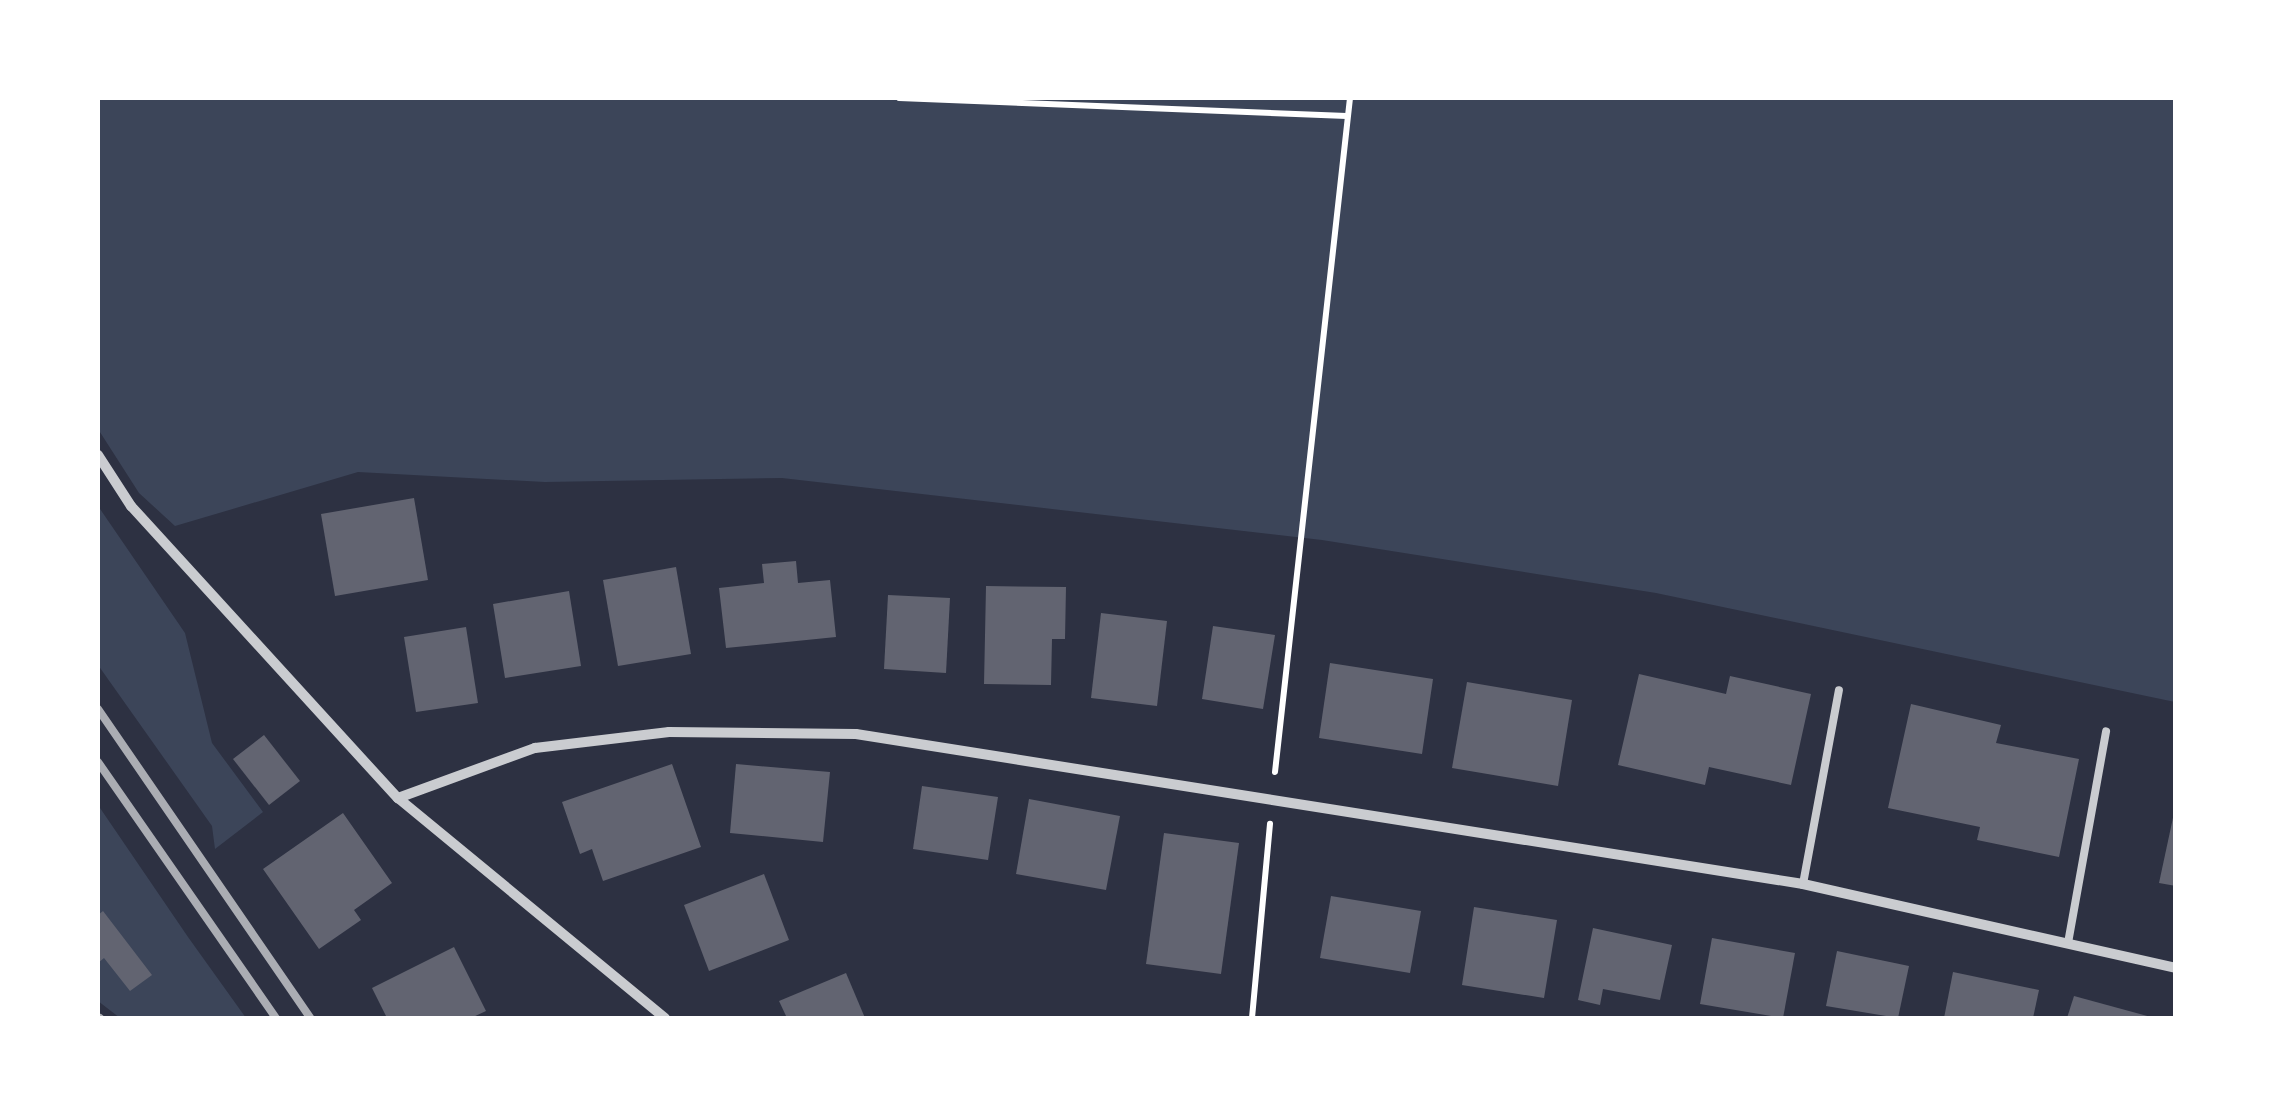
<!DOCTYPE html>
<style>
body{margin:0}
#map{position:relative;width:2273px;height:1116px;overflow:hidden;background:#2d3142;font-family:"Titillium Web",sans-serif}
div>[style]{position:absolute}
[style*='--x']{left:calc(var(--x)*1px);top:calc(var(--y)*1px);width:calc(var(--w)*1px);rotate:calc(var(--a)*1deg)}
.green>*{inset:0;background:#3c4559}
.building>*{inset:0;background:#626471}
.path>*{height:6px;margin:-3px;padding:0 3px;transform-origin:3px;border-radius:3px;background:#fff}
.service>*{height:8px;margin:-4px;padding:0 4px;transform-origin:4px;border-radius:4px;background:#caccd0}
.minor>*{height:10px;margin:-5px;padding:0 5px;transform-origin:5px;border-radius:5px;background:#caccd0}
.rail>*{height:8px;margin:-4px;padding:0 4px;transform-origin:4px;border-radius:4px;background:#abadb3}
span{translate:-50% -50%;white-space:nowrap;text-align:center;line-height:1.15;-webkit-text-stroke:10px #fff;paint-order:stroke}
.frame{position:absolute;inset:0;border:100px solid #fff;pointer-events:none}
</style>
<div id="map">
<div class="green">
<div style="clip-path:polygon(98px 98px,2175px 98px,2175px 702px,1656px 593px,1322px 540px,782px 478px,545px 482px,358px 472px,175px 526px,139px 493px,98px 429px)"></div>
<div style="clip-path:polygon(98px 506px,185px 633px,212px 743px,263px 812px,215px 849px,212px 826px,98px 665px)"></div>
<div style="clip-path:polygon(98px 805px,188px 937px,246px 1018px,120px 1018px,98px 1001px)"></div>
</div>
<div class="building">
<div style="clip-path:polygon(414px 498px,428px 580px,335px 596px,321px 514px)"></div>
<div style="clip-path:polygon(796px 561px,798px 583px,830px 580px,836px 637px,726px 648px,719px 588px,764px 583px,762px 564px)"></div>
<div style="clip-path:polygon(676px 567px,691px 654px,618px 666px,603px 580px)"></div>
<div style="clip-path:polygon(986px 586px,1066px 587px,1065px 639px,1052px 639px,1051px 685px,984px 684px)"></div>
<div style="clip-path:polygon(569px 591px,581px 666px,505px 678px,493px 604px)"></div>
<div style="clip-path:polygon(888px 595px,950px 598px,946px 673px,884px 669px)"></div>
<div style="clip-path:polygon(1101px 613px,1167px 621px,1157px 706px,1091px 698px)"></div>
<div style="clip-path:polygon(1213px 626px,1275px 635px,1263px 709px,1202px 699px)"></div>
<div style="clip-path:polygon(466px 627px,478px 703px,416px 712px,404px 637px)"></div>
<div style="clip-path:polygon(1330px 663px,1433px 679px,1422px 754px,1319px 738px)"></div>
<div style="clip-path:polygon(1639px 674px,1726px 694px,1730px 676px,1811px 694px,1791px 785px,1709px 767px,1705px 785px,1618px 765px)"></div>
<div style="clip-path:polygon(1467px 682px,1572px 700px,1558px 786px,1452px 768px)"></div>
<div style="clip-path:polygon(1911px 704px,2001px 725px,1996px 743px,2079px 759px,2059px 857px,1977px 840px,1980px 827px,1888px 808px)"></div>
<div style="clip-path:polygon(264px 735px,300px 781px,269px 805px,233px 759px)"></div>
<div style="clip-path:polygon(672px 764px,701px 847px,603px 881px,592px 849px,580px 854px,562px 802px)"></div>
<div style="clip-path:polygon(736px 764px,830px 772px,823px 842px,730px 833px)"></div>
<div style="clip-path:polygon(922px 786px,998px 797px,988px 860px,913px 849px)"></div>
<div style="clip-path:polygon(1029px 799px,1120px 816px,1106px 890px,1016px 874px)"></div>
<div style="clip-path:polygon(343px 813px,392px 883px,354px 910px,361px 920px,319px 949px,263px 869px)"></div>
<div style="clip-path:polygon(2174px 813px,2176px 813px,2176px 886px,2159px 883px)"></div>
<div style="clip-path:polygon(1164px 833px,1239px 843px,1221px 974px,1146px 964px)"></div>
<div style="clip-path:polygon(764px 874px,789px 940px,709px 971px,684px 905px)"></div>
<div style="clip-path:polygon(1331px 896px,1421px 911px,1410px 973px,1320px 958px)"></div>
<div style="clip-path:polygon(1474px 907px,1557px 920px,1544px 998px,1462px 985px)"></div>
<div style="clip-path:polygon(103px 911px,152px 975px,130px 991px,104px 958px,98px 963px,98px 915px)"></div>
<div style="clip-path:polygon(1593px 928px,1672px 945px,1660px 1000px,1603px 989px,1600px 1005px,1578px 1000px)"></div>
<div style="clip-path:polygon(1712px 938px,1795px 953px,1783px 1018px,1700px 1004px)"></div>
<div style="clip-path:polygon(454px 947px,486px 1011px,471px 1018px,387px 1018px,372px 988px)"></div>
<div style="clip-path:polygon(1837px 951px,1909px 966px,1898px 1018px,1826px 1006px)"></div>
<div style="clip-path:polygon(1953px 972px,2039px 990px,2033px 1018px,1944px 1018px)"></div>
<div style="clip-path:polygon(846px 973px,865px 1018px,787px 1018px,779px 1001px)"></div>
<div style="clip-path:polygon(2074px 996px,2151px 1017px,2150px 1018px,2067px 1018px)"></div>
</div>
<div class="path">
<div style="--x:899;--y:98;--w:448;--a:2.3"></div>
<div style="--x:1275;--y:772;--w:678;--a:-83.65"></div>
<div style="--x:1252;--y:1018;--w:195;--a:-84.7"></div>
</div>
<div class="service">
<div style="--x:1803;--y:884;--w:197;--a:-79.5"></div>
<div style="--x:2068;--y:943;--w:215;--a:-79.8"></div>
</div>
<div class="minor">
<div style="--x:98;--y:455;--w:61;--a:57.1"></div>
<div style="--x:131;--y:506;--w:396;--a:47.6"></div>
<div style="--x:398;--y:798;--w:346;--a:39.5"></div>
<div style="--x:398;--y:798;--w:146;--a:-20.1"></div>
<div style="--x:535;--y:748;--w:135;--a:-6.8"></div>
<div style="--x:669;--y:732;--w:187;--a:0.6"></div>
<div style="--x:856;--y:734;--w:959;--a:9"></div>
<div style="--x:1803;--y:884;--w:382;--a:12.7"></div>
</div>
<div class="rail">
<div style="--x:98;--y:709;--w:375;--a:55.5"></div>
<div style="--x:98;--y:762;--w:312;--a:55.2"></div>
<div style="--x:98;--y:1017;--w:2;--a:27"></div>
</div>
<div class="frame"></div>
</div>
